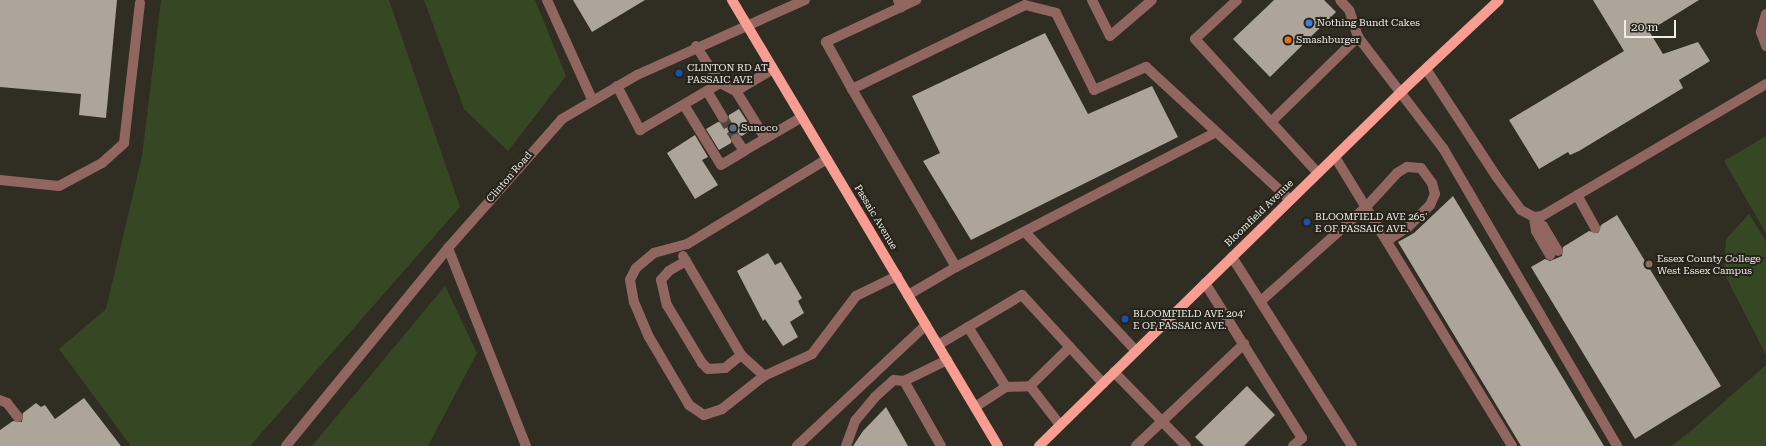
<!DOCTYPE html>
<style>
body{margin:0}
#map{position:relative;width:1766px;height:446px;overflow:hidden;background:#302d23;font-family:"Roboto Serif",serif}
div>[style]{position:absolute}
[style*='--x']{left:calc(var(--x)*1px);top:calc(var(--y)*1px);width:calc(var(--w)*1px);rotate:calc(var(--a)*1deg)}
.green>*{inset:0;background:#364823}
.building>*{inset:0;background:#ada59a}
.minor-tunnel>*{height:10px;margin-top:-5px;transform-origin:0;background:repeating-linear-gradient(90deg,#4c4a40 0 10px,transparent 0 15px)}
.minor>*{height:10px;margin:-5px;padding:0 5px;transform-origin:5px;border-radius:5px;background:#926660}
.major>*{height:10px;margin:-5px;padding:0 5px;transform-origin:5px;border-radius:5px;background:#f79d92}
.dots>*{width:11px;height:11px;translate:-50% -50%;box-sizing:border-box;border:2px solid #26231a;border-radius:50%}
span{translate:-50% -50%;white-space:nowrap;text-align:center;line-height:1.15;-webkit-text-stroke:4px #26231a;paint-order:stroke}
.poi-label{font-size:10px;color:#eeece6}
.left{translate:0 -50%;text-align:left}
.street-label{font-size:10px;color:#eeece6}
.scale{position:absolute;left:1624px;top:20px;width:52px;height:18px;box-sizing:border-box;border:2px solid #eeece6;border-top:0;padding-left:5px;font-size:12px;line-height:14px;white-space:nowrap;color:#eeece6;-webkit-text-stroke:3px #26231a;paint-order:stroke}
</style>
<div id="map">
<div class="green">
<div style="clip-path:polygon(161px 0,389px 0,460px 207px,250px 446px,131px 446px,59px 349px,106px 309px,142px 156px)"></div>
<div style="clip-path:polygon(424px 0,535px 0,566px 76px,508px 151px,464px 109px)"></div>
<div style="clip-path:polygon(1766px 136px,1766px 233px,1724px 161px)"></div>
<div style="clip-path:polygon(1749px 214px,1766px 241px,1766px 355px,1724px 273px,1726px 239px)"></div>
<div style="clip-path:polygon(445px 286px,477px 353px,428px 446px,312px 446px)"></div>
<div style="clip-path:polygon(1766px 365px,1766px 446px,1671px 446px,1691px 431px)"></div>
</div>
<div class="building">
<div style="clip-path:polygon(0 0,117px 0,106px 118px,79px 115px,81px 94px,0 87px)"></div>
<div style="clip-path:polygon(573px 0,645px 0,592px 32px)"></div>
<div style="clip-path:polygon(1274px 0,1324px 0,1336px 12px,1270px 77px,1233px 39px)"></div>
<div style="clip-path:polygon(1593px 0,1699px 0,1649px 31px,1663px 54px,1698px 42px,1710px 61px,1679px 80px,1683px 88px,1579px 151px,1570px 155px,1568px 152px,1539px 169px,1509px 120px,1624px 51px)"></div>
<div style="clip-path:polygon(1045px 33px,1088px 114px,1152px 86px,1178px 137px,971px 240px,923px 161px,940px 153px,912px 96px)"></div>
<div style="clip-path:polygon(739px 109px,752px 129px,742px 136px,733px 133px,731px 143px,719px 150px,706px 129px,718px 122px,727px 123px,729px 115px)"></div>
<div style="clip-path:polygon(695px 135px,708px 157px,702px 160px,718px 185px,695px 199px,667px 153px)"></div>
<div style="clip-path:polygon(1453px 196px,1604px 446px,1521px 446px,1398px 242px,1414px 233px)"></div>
<div style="clip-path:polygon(1617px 215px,1721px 386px,1635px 439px,1531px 267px,1545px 259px,1550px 261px,1562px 256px,1563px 247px,1589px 231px,1598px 233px,1601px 225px)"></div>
<div style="clip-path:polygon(768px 253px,775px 265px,781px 262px,802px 298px,798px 301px,804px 313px,790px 322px,798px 337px,783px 346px,765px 319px,763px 321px,737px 271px)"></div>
<div style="clip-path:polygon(1247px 386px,1275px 415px,1244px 446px,1204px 446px,1195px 437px)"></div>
<div style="clip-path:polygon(84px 398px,121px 446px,0 446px,0 430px,13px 421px,22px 422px,23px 413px,36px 403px,41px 407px,45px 405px,55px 419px)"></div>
<div style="clip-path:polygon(886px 407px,908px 446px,853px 446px,863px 431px)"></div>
</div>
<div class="minor-tunnel">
<div style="--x:723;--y:118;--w:25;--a:58"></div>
</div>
<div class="minor">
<div style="--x:547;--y:0;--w:109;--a:65.6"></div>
<div style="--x:898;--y:0;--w:8;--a:67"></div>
<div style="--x:901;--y:7;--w:83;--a:155"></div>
<div style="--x:826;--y:42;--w:54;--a:61"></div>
<div style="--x:852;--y:89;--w:192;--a:-25.9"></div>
<div style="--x:1025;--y:5;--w:32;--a:14"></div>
<div style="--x:1056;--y:13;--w:86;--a:63.7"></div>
<div style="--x:1094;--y:90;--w:57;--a:-23.9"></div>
<div style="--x:1146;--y:67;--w:196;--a:42.7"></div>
<div style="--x:1092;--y:0;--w:40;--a:63.4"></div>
<div style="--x:1110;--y:36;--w:55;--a:-40.6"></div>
<div style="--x:1237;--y:0;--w:57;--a:137.1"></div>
<div style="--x:1195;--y:39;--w:182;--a:47.5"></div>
<div style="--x:901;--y:7;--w:17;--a:-25"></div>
<div style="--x:1766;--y:14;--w:19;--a:106"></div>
<div style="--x:1761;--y:32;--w:15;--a:70"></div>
<div style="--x:1358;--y:37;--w:140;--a:52.6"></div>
<div style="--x:1443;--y:148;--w:345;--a:59.7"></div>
<div style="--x:1426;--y:69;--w:128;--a:56.8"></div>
<div style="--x:1496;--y:176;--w:42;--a:53.7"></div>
<div style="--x:1521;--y:210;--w:15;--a:28"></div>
<div style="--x:1534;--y:217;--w:8;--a:-7"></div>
<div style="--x:1542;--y:216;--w:260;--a:-30.5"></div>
<div style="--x:720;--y:83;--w:18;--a:27"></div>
<div style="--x:736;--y:91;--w:55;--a:58.3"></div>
<div style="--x:617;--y:86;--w:50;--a:62.4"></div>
<div style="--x:640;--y:130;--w:93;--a:-30.4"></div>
<div style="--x:720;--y:83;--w:44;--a:-123"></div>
<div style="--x:852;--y:89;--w:206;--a:59.7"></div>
<div style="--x:956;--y:267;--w:56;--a:149.7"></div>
<div style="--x:707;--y:91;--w:31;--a:59"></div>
<div style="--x:736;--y:91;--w:43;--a:-30.7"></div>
<div style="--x:684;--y:105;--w:70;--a:58.3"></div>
<div style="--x:721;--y:165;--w:27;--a:-31"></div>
<div style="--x:1271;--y:122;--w:122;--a:-44.3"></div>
<div style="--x:1358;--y:37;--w:28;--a:-108"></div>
<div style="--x:1349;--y:10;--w:13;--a:-132"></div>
<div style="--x:736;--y:139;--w:14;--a:56"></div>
<div style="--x:744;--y:151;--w:67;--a:-30.4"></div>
<div style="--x:1335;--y:157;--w:339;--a:58.5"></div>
<div style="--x:827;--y:159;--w:164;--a:148.7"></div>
<div style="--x:687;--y:244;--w:34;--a:165"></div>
<div style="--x:654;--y:253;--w:23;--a:140"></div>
<div style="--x:636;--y:268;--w:13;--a:117"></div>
<div style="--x:630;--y:280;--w:22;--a:80"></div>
<div style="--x:634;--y:302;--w:38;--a:67"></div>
<div style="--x:649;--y:337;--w:79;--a:59.5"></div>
<div style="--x:689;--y:405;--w:18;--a:34"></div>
<div style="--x:704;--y:415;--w:19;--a:-18"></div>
<div style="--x:722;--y:409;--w:53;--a:-38.2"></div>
<div style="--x:764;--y:376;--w:53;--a:-24.6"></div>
<div style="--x:812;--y:354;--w:73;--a:-52.8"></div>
<div style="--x:856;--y:296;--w:46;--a:-26"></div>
<div style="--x:0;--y:180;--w:59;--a:5.8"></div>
<div style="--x:59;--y:186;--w:49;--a:-28.1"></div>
<div style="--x:102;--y:163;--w:30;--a:-42"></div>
<div style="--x:124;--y:143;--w:141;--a:-83.5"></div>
<div style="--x:1577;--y:195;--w:38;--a:61"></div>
<div style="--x:1534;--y:217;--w:14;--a:82"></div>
<div style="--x:1536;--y:231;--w:28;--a:60"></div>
<div style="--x:1537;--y:223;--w:7;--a:27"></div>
<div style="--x:1543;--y:226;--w:29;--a:59"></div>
<div style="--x:1025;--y:232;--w:163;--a:47"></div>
<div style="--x:448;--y:248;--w:213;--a:68.5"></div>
<div style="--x:683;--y:256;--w:115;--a:59.6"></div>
<div style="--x:741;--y:355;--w:31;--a:42"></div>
<div style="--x:1232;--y:257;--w:224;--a:57.6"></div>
<div style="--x:686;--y:261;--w:20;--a:150"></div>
<div style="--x:669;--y:271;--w:12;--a:132"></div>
<div style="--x:661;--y:280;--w:26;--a:77"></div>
<div style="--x:667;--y:305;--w:68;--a:58.9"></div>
<div style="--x:702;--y:363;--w:8;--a:45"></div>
<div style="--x:708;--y:369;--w:17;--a:-3"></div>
<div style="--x:725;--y:368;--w:21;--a:-39"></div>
<div style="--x:956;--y:267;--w:293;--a:-27.4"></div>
<div style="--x:1205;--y:283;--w:183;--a:58"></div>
<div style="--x:1302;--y:438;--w:12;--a:138"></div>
<div style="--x:1262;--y:300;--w:140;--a:-41.8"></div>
<div style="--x:1366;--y:207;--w:46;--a:-47.6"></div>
<div style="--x:1397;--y:173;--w:12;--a:-31"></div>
<div style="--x:1407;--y:167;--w:14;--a:4"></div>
<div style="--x:1421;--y:168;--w:19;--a:54"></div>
<div style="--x:1432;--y:183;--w:11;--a:75"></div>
<div style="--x:1435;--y:194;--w:12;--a:114"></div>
<div style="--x:1430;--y:205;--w:31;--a:135"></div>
<div style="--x:1408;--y:227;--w:24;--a:147"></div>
<div style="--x:968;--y:327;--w:71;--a:57.7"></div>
<div style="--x:938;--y:345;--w:98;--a:-30.8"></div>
<div style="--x:1022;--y:295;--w:120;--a:47.4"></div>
<div style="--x:1114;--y:372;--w:103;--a:45.8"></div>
<div style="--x:1030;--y:386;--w:49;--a:52.4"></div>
<div style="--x:0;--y:400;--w:8;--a:23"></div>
<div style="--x:7;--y:403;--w:18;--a:52"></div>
<div style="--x:975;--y:407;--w:37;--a:-33"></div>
<div style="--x:1006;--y:387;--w:24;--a:-2"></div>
<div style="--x:1030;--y:386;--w:56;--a:-44.3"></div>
<div style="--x:286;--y:446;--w:256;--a:-50.7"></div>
<div style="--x:448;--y:248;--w:172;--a:-48.5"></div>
<div style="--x:562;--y:119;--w:87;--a:-30.4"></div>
<div style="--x:637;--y:75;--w:184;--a:-24.1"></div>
<div style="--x:797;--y:446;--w:177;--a:-43.2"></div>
<div style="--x:846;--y:446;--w:27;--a:-70"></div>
<div style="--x:855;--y:421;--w:31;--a:-50"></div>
<div style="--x:875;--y:397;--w:25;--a:-42"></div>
<div style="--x:894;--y:380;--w:10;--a:6"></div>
<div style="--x:941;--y:446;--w:75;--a:-119.6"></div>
<div style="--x:904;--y:381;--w:48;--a:-26"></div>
<div style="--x:1136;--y:446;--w:149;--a:-43.4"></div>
</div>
<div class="major">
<div style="--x:732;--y:0;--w:519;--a:59.19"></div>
<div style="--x:1039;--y:446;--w:506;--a:-44.36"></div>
<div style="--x:1401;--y:92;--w:134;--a:-43.2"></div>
</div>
<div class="dots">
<div style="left:1309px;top:23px;background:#3f7fe0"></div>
<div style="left:1288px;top:40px;background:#e8710a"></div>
<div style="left:679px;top:73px;background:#1a4fb4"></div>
<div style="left:733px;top:128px;background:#5c6f8a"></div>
<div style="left:1307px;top:222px;background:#1a4fb4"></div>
<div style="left:1649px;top:264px;background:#8d6e63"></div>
<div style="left:1125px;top:319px;background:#1a4fb4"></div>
</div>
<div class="poi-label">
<span class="left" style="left:1317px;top:23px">Nothing Bundt Cakes</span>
<span class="left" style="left:1296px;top:40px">Smashburger</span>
<span class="left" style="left:687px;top:73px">CLINTON RD AT<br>PASSAIC AVE</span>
<span class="left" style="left:741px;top:128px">Sunoco</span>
<span class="left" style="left:1315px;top:222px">BLOOMFIELD AVE 265'<br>E OF PASSAIC AVE.</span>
<span class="left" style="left:1657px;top:264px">Essex County College<br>West Essex Campus</span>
<span class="left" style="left:1133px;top:319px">BLOOMFIELD AVE 204'<br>E OF PASSAIC AVE.</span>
</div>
<div class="street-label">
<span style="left:509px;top:177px;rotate:-49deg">Clinton Road</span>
<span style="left:1259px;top:213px;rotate:-44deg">Bloomfield Avenue</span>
<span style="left:876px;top:217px;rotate:59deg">Passaic Avenue</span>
</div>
<div class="scale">20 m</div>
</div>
